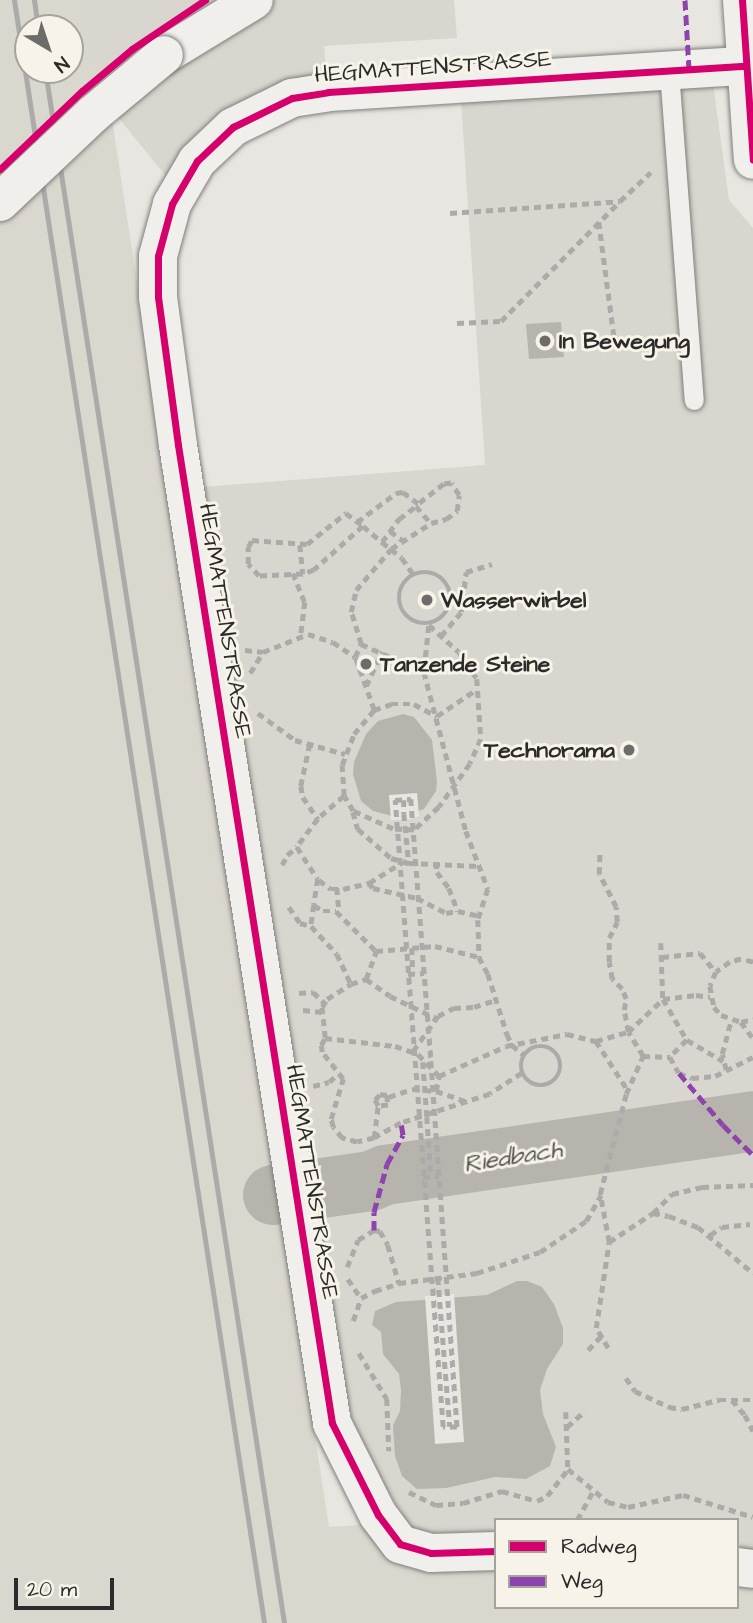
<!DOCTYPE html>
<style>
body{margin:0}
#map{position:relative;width:753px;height:1623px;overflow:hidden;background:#e8e6e0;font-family:"Architects Daughter",sans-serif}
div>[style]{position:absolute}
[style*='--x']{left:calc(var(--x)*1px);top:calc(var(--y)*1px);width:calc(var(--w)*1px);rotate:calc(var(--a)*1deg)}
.built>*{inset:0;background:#dad7cf}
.green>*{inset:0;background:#d8d6ce}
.water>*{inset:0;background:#b7b4ae}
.pier>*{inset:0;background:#e8e6e0}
.river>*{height:60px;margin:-30px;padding:0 30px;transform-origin:30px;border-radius:30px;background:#b7b4ae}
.path>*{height:4.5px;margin-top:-2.25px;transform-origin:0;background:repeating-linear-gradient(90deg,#acaba9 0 7px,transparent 0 12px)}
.path>.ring{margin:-2.25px;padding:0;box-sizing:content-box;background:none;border:4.5px solid #acaba9;border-radius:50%}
.roads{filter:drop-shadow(0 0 2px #807f7c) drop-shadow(0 0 2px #807f7c)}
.service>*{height:19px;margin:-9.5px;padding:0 9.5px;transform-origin:9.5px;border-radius:9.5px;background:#f0efeb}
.minor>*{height:38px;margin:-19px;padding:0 19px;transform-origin:19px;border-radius:19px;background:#f0efeb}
.rail>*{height:5px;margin:-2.5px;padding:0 2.5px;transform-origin:2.5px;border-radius:2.5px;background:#acaba9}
.path-bridge>*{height:4.5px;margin-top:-2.25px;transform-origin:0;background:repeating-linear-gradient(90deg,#acaba9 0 7px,transparent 0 12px)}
.bridges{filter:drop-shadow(0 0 2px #807f7c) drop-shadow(0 0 2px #807f7c)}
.minor-bridge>*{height:38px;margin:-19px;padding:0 19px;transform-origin:19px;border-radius:19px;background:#f0efeb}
.quiet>*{height:5px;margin-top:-2.5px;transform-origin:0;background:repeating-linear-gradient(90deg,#8e44ad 0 10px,transparent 0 15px)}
.cycleway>*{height:7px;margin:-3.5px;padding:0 3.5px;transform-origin:3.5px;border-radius:3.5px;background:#d6006c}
.dots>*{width:19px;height:19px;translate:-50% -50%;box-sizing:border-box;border:4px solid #f7f3e8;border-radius:50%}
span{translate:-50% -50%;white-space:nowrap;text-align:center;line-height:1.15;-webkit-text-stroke:6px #f7f3e8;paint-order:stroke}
.street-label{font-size:23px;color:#2b2b2b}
.poi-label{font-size:23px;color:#2b2b2b;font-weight:700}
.left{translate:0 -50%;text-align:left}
.right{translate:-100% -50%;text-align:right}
.water-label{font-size:24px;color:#555451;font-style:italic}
.legend{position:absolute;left:494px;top:1518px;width:245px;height:91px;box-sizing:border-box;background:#f7f3e8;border:2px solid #a5a39c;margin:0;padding:9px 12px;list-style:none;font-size:21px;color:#2b2b2b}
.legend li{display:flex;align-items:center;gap:14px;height:35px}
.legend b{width:35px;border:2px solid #a5a39c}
.north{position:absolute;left:14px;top:14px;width:70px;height:70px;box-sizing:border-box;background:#f7f3e8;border:2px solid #a5a39c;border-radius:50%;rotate:141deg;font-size:19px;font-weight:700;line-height:28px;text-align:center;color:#2b2b2b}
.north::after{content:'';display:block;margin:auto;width:24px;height:32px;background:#6d6c6a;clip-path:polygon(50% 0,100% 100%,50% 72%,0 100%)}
.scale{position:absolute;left:14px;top:1578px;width:100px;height:32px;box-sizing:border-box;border:4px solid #2b2b2b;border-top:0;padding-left:9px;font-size:21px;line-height:24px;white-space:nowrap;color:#2b2b2b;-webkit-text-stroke:5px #f7f3e8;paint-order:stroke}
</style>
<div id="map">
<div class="built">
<div style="clip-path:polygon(evenodd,0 0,100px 0,94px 3px,329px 1527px,360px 1525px,378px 1515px,496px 1551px,496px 1607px,737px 1607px,737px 1567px,753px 1569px,753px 1623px,0 1623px,0 0,28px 28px,70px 28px,70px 70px,28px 70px,28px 28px)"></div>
</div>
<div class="green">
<div style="clip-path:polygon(94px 0,454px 0,457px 38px,324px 46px,328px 92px,307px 95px,178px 191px,104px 100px,82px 7px)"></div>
<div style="clip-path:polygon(711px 69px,729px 200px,753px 228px,753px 1556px,737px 1554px,737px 1520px,496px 1520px,496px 1537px,429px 1537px,408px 1525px,355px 1434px,335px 1331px,201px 487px,485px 465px,460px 84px)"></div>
</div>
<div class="water">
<div style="clip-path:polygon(561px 322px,564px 357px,529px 359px,526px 324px)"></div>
<div style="clip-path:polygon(403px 714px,414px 717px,432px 740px,437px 782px,436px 791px,424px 809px,400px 818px,373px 811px,361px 801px,353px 774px,354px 762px,366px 734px,378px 721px)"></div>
<div style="clip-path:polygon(517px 1281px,527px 1281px,542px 1287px,554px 1304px,563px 1328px,563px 1344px,547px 1369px,540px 1390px,543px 1414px,556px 1447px,550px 1466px,526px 1479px,495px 1477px,446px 1488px,417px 1489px,402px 1476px,395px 1456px,393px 1425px,400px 1411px,401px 1390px,399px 1374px,383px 1354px,381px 1332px,372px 1325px,375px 1311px,396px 1302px,487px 1295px)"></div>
</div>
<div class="pier">
<div style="clip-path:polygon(417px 793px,419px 816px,412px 819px,391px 820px,389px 795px)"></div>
<div style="clip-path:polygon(454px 1294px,464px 1442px,435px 1444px,425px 1296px)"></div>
</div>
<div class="river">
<div style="--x:273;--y:1195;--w:99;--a:-8.1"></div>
<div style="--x:371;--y:1181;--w:15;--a:-23"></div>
<div style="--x:385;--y:1175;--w:372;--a:-8.3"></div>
</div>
<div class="path">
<div style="--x:450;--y:213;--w:170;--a:-4"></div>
<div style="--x:620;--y:201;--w:42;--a:-43.1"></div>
<div style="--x:599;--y:222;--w:131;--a:82.5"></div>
<div style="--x:457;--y:323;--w:44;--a:-2.6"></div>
<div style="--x:501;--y:321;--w:169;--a:-45.2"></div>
<div style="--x:357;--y:522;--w:49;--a:-36.6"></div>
<div style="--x:396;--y:493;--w:7;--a:-8"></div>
<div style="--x:403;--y:492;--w:20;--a:37"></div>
<div style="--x:363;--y:526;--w:66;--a:138.1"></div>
<div style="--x:314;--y:570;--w:12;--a:160"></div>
<div style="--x:303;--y:574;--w:44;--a:177.4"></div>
<div style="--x:259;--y:576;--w:16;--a:-133"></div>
<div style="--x:248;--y:564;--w:17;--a:-90"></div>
<div style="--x:248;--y:547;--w:8;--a:-60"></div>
<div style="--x:252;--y:540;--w:55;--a:4.2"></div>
<div style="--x:307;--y:544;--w:50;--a:-38.5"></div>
<div style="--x:346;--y:513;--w:21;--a:37"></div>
<div style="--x:363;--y:526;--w:25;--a:40"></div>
<div style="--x:382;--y:542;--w:11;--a:38"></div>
<div style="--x:391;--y:549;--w:14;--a:39"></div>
<div style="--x:402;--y:558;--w:19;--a:55"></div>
<div style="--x:390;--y:531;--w:17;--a:36"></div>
<div style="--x:382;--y:542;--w:29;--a:-54"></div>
<div style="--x:399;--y:519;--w:21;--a:-37"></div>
<div style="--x:300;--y:545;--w:29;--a:84"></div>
<div class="ring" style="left:399px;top:572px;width:47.5px;height:47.5px"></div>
<div style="--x:293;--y:573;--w:31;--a:68"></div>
<div style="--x:305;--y:602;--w:34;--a:97"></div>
<div style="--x:429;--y:625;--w:40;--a:42"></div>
<div style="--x:459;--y:652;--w:32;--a:56"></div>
<div style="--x:477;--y:679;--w:60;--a:86.2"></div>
<div style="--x:481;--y:739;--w:27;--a:114"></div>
<div style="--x:470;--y:764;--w:53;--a:125.8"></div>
<div style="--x:439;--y:807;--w:34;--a:137"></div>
<div style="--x:414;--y:830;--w:21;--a:-177"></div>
<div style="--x:393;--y:829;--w:44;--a:-155.8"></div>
<div style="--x:353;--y:811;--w:17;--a:-121"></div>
<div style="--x:344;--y:796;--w:31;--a:-94"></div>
<div style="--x:342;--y:765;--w:33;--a:-69"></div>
<div style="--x:354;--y:734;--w:31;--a:-50"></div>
<div style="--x:374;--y:710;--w:18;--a:-19"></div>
<div style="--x:391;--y:704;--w:23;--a:0"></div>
<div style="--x:414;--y:704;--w:26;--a:28"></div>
<div style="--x:429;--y:626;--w:46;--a:96.2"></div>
<div style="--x:424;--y:672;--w:164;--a:75.2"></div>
<div style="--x:466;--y:831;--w:62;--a:69.2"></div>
<div style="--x:488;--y:889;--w:33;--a:108"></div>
<div style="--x:478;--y:920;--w:37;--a:88"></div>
<div style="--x:479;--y:957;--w:19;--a:62"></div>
<div style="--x:488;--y:974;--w:63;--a:72.4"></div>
<div style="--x:507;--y:1034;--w:12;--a:66"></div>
<div style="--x:512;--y:1045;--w:16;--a:40"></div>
<div style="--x:441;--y:636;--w:31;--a:-50"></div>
<div style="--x:461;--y:612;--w:40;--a:-82.9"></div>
<div style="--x:466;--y:572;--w:27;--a:-17"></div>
<div style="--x:361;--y:644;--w:69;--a:24"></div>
<div style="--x:245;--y:650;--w:18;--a:6"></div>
<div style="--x:250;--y:673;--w:25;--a:-58"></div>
<div style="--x:263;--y:652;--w:48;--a:-21.8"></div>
<div style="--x:308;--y:634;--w:26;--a:18"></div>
<div style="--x:333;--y:642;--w:27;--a:34"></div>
<div style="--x:366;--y:686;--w:38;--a:-65"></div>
<div style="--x:374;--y:710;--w:56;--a:-109.7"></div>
<div style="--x:355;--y:657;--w:14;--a:-65"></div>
<div style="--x:361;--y:644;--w:34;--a:-107"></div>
<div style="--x:351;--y:612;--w:23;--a:-77"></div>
<div style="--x:356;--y:590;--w:54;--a:-49.5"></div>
<div style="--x:391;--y:549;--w:48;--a:-33"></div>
<div style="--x:431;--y:523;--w:16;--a:-15"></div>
<div style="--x:446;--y:519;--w:14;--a:-36"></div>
<div style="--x:457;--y:511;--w:16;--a:-83"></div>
<div style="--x:459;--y:495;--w:14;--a:-124"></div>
<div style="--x:451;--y:483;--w:7;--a:172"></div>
<div style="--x:444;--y:484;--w:36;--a:142"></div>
<div style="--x:416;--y:506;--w:23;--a:49"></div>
<div style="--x:258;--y:713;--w:46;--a:36.1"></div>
<div style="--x:295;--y:740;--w:52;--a:15.6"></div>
<div style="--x:437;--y:716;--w:48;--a:-34"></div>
<div style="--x:310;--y:744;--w:43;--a:102.1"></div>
<div style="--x:301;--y:786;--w:11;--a:80"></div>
<div style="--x:303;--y:797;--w:27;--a:56"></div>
<div style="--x:344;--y:796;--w:35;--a:139"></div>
<div style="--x:318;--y:819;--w:35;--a:127"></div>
<div style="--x:297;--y:847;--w:38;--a:57"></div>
<div style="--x:318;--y:879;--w:26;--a:99"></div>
<div style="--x:314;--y:905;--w:11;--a:34"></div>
<div style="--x:323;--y:911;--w:13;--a:0"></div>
<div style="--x:336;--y:911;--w:57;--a:45"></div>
<div style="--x:376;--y:951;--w:59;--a:-4.8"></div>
<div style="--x:435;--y:946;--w:45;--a:14"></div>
<div style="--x:404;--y:800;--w:14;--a:90"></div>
<div style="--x:353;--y:812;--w:18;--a:74"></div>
<div style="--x:358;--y:829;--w:44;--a:41.3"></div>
<div style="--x:391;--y:858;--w:19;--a:16"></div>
<div style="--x:409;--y:863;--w:70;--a:2.5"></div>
<div style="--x:436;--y:862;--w:10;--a:84"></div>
<div style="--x:437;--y:872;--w:20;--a:53"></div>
<div style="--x:449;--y:888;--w:25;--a:69"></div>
<div style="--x:458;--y:911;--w:22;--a:13"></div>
<div style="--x:282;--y:865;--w:11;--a:-63"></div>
<div style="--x:287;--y:855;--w:13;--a:-39"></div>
<div style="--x:319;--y:880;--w:15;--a:37"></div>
<div style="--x:331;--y:889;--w:12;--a:0"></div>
<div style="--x:343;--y:889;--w:27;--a:-13"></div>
<div style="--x:369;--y:883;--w:39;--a:-32"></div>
<div style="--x:369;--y:883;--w:6;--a:51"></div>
<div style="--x:373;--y:888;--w:45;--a:12.8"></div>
<div style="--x:417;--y:898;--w:33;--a:27"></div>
<div style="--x:446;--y:913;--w:12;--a:-9"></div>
<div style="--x:337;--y:888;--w:24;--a:85"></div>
<div style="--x:314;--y:905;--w:21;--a:98"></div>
<div style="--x:311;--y:926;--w:38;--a:47"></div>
<div style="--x:337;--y:954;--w:33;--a:65"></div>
<div style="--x:351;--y:984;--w:16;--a:-18"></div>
<div style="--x:366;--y:979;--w:30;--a:-70"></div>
<div style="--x:289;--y:907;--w:19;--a:55"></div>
<div style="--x:300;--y:923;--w:11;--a:15"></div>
<div style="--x:661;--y:943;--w:56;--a:88"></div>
<div style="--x:663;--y:999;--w:48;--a:59.7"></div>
<div style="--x:687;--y:1040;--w:24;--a:135"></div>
<div style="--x:670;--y:1057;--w:18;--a:61"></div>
<div style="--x:679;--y:1073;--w:14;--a:21"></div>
<div style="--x:692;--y:1078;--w:23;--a:-5"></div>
<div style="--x:715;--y:1076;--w:42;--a:-26.6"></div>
<div style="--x:412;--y:948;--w:26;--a:88"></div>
<div style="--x:662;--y:957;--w:38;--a:-6"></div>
<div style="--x:700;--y:953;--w:25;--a:50"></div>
<div style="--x:753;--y:962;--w:12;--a:-166"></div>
<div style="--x:741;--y:959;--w:11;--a:165"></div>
<div style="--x:730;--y:962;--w:17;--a:144"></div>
<div style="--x:716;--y:972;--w:15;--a:113"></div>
<div style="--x:710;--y:986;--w:21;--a:79"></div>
<div style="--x:714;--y:1007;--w:11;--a:49"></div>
<div style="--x:721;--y:1015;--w:21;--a:19"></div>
<div style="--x:741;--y:1022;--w:12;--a:-14"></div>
<div style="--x:408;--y:974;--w:16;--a:-4"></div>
<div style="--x:366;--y:979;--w:29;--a:35"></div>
<div style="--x:390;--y:996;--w:51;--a:25.6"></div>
<div style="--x:299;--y:993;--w:14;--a:-4"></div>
<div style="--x:313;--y:992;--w:16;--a:43"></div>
<div style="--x:303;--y:1010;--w:19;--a:6"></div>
<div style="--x:741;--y:1022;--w:20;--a:53"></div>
<div style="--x:325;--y:1038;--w:31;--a:-96"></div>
<div style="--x:322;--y:1007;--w:9;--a:-58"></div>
<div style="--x:327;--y:999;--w:28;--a:-32"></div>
<div style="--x:687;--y:1040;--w:42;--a:30.3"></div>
<div style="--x:596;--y:1041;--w:57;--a:57.1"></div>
<div class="ring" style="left:521px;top:1046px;width:35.5px;height:35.5px"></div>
<div style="--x:413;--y:1051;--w:43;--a:-54.5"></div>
<div style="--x:438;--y:1016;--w:18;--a:-27"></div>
<div style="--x:454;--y:1008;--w:20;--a:-3"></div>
<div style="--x:474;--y:1007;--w:23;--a:-18"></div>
<div style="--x:643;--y:1056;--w:27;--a:2"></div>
<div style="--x:726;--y:1070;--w:16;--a:-104"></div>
<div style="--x:722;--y:1054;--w:34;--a:-75"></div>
<div style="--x:522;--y:1073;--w:38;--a:147"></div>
<div style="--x:490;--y:1094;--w:94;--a:162"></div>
<div style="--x:401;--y:1123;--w:31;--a:151"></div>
<div style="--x:374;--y:1138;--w:17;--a:167"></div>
<div style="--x:357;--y:1142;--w:16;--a:-165"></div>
<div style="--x:342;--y:1138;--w:14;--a:-129"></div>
<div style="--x:333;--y:1127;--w:8;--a:-104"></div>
<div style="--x:331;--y:1119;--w:42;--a:-73.3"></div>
<div style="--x:343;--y:1079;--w:34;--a:-128"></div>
<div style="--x:322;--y:1052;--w:7;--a:-98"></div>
<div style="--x:321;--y:1045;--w:8;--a:-60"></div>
<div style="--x:325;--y:1038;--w:70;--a:6.5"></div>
<div style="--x:395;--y:1046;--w:24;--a:19"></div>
<div style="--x:418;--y:1054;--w:30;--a:46"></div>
<div style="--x:439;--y:1076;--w:73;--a:-24.1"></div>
<div style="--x:506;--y:1046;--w:62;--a:-11.1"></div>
<div style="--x:567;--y:1034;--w:30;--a:14"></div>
<div style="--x:596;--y:1041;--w:33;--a:-16"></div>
<div style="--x:628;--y:1032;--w:22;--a:-100"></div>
<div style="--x:624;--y:1010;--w:11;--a:-80"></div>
<div style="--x:626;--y:999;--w:11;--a:-112"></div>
<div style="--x:622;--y:989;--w:14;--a:-135"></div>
<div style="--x:612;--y:979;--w:17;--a:-100"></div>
<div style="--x:609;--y:962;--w:24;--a:-90"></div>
<div style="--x:609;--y:938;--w:18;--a:-63"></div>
<div style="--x:617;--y:922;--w:15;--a:-94"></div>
<div style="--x:616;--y:907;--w:37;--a:-117"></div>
<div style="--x:599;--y:874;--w:23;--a:-88"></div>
<div style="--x:313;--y:1086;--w:16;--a:-14"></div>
<div style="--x:329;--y:1082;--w:12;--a:-42"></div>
<div style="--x:436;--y:1091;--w:15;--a:-79"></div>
<div style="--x:389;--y:1097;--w:24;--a:-19"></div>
<div style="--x:412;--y:1089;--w:24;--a:5"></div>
<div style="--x:436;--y:1091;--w:31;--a:19"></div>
<div style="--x:427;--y:1117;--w:59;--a:86.1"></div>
<div style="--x:374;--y:1138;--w:32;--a:-83"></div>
<div style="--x:378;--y:1106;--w:7;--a:-117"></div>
<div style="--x:375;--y:1100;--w:8;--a:-50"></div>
<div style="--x:380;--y:1094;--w:7;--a:8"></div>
<div style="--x:387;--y:1095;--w:10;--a:84"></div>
<div style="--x:388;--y:1105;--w:10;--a:174"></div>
<div style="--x:423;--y:1177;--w:16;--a:-4"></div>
<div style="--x:653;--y:1213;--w:27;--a:-45"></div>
<div style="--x:672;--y:1194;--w:31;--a:-13"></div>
<div style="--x:702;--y:1187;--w:51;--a:-2.2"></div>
<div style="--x:710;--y:1235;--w:14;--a:-34"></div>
<div style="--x:722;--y:1227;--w:28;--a:-6"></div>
<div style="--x:609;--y:1242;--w:53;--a:-33.4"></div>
<div style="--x:653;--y:1213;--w:16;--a:11"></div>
<div style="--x:669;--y:1216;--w:31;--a:21"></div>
<div style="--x:698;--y:1227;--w:72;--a:39.9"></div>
<div style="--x:347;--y:1267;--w:29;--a:-68"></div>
<div style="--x:358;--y:1240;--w:19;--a:-32"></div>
<div style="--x:374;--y:1230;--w:6;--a:9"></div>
<div style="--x:380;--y:1231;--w:16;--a:60"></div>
<div style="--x:388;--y:1245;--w:40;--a:74"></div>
<div style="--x:438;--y:1278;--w:149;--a:85.4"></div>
<div style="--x:348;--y:1279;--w:23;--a:56"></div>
<div style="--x:353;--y:1321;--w:24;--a:-71"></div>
<div style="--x:361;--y:1298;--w:16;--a:-27"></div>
<div style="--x:375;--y:1291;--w:25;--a:-18"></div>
<div style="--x:399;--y:1283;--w:79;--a:-7.3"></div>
<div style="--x:477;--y:1273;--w:66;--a:-18.4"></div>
<div style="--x:540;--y:1252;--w:55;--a:-34"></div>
<div style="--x:586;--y:1221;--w:30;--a:-60"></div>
<div style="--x:608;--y:1348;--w:23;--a:-121"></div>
<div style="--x:596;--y:1328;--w:87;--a:-81.4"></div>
<div style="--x:609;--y:1242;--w:49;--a:-100.6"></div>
<div style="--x:600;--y:1194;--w:103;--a:-75.4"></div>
<div style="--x:626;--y:1094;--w:42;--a:-65.9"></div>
<div style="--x:643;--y:1056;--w:28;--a:-122"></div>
<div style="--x:628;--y:1032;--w:48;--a:-43.3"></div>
<div style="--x:663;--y:999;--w:33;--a:-7"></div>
<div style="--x:696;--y:995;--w:14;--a:8"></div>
<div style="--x:588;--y:1350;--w:19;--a:-47"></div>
<div style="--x:359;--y:1353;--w:54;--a:58.7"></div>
<div style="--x:387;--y:1399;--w:52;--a:87.8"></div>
<div style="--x:626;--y:1378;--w:16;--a:55"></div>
<div style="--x:635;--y:1391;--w:38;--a:25"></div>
<div style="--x:669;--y:1407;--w:13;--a:9"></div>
<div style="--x:682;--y:1409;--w:38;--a:-14"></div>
<div style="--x:719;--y:1400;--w:34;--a:0"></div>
<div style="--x:732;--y:1400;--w:20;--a:49"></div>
<div style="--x:745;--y:1415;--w:18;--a:63"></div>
<div style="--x:566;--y:1412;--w:57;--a:88"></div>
<div style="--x:568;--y:1469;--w:52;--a:39.5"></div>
<div style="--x:608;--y:1502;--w:21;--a:14"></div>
<div style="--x:628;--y:1507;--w:56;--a:-12.3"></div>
<div style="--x:683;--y:1495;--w:73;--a:17.4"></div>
<div style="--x:567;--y:1427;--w:24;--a:-42"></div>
<div style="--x:409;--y:1492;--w:30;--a:26"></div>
<div style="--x:436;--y:1505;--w:27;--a:-4"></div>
<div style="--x:463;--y:1503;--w:41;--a:-17.1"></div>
<div style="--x:502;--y:1491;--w:36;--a:16"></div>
<div style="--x:537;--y:1501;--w:11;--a:-27"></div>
<div style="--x:547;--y:1496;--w:34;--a:-52"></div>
<div style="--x:577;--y:1520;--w:33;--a:-61"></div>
</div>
<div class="roads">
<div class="service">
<div style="--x:669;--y:71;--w:330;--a:85.7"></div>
</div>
<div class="minor">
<div style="--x:742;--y:0;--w:160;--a:86.1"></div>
<div style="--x:164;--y:55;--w:105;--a:-31.4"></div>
<div style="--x:496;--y:1551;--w:65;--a:178.2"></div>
<div style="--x:431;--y:1553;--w:32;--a:-164"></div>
<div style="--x:400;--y:1544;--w:36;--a:-127"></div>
<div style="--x:378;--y:1515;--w:103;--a:-116.6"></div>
<div style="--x:332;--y:1423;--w:990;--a:-98.95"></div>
<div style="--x:178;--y:445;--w:149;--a:-97.7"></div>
<div style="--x:158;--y:297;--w:41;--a:-90"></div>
<div style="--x:158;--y:256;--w:54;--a:-74.9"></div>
<div style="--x:172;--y:204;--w:50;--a:-59.8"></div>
<div style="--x:197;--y:161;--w:50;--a:-43.4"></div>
<div style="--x:233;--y:127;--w:66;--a:-26.2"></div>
<div style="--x:292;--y:98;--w:36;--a:-9"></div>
<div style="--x:328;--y:92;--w:418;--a:-3.6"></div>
<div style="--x:737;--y:1567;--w:16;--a:7"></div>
</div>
</div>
<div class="rail">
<div style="--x:14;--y:0;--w:1642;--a:81.24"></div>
<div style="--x:34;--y:0;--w:28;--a:82"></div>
<div style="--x:45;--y:70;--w:1571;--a:81.25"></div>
</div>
<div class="path-bridge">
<div style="--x:411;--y:799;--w:263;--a:85.6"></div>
<div style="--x:431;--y:1061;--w:367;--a:85.9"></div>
<div style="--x:457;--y:1427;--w:14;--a:180"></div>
<div style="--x:443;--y:1427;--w:629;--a:-94.38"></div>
<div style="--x:395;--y:800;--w:16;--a:-4"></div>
<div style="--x:404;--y:814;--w:49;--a:84.2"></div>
<div style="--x:423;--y:1062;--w:55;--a:85.8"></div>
</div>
<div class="bridges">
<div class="minor-bridge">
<div style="--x:0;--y:202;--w:128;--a:-43.4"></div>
<div style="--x:93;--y:114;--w:92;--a:-39.7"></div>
</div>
</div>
<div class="quiet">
<div style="--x:685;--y:0;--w:70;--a:86.7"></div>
<div style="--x:679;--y:1073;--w:68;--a:49.8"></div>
<div style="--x:723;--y:1125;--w:42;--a:45"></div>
<div style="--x:374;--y:1230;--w:18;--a:-90"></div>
<div style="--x:374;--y:1212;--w:50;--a:-74.8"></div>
<div style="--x:387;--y:1164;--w:33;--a:-61"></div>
<div style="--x:403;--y:1135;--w:12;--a:-99"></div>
</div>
<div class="cycleway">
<div style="--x:742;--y:0;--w:160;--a:86.1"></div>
<div style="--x:0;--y:169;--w:113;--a:-43.6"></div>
<div style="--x:82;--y:91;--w:65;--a:-40"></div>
<div style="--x:132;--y:49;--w:88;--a:-33.9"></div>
<div style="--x:496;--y:1551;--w:65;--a:178.2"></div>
<div style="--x:431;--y:1553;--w:32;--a:-164"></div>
<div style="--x:400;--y:1544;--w:36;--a:-127"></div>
<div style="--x:378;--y:1515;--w:103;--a:-116.6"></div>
<div style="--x:332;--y:1423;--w:990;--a:-98.95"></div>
<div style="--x:178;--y:445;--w:149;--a:-97.7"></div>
<div style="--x:158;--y:297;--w:41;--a:-90"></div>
<div style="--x:158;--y:256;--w:54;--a:-74.9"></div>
<div style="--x:172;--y:204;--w:50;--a:-59.8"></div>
<div style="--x:197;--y:161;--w:50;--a:-43.4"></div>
<div style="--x:233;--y:127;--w:66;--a:-26.2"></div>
<div style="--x:292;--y:98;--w:36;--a:-9"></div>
<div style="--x:328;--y:92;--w:418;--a:-3.6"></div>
</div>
<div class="dots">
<div style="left:545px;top:341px;background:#6d6c6a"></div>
<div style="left:427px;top:600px;background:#6d6c6a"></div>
<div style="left:366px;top:664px;background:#6d6c6a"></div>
<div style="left:629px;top:750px;background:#6d6c6a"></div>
</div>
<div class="street-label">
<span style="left:433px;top:67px;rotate:-4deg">HEGMATTENSTRASSE</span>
<span style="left:225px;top:621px;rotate:81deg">HEGMATTENSTRASSE</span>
<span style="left:312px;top:1182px;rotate:81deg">HEGMATTENSTRASSE</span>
</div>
<div class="poi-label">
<span class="left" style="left:559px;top:341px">In Bewegung</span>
<span class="left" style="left:441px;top:600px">Wasserwirbel</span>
<span class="left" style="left:380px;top:664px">Tanzende Steine</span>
<span class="right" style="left:615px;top:750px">Technorama</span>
</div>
<div class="water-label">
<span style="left:513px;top:1158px;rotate:-9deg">Riedbach</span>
</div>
<ul class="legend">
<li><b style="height:9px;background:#d6006c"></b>Radweg</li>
<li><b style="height:9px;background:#8e44ad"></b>Weg</li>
</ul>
<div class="north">N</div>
<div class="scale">20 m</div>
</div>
